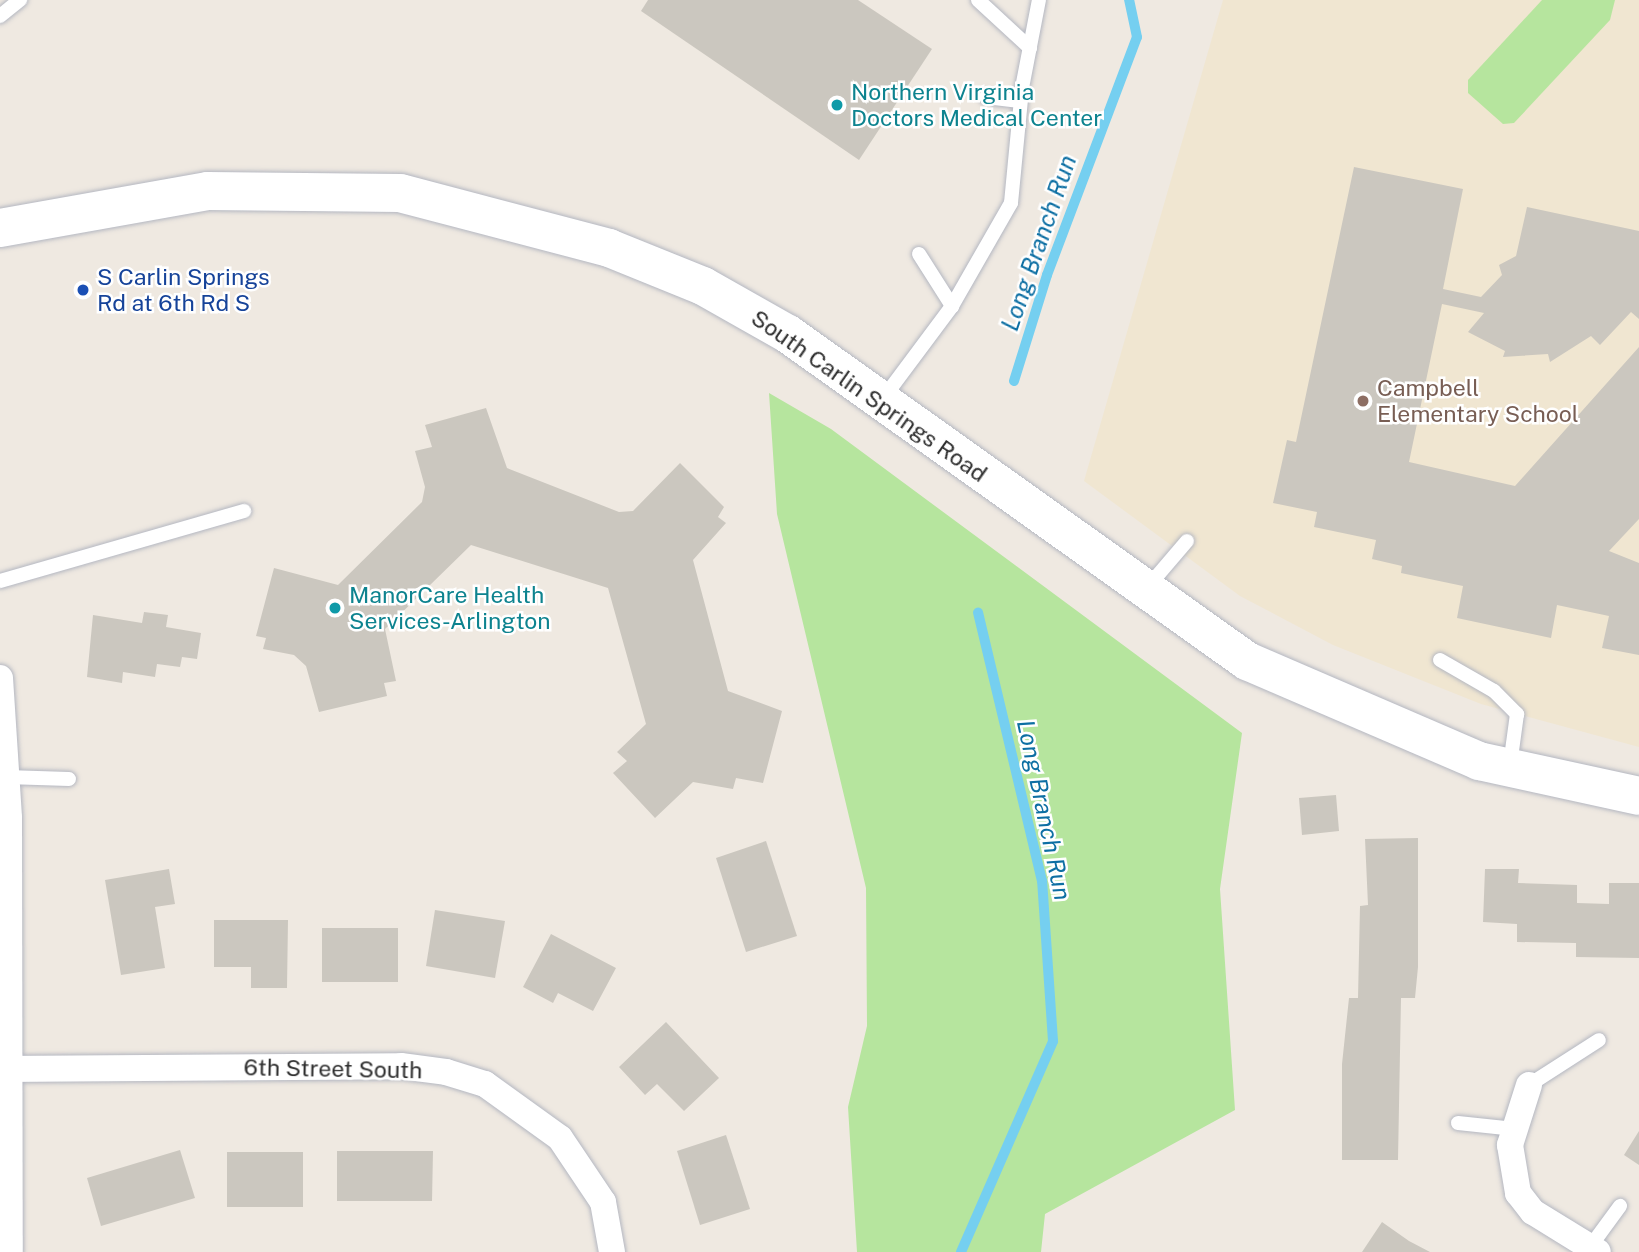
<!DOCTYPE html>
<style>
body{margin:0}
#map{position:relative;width:1639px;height:1252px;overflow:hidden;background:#efe9e1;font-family:"Public Sans",sans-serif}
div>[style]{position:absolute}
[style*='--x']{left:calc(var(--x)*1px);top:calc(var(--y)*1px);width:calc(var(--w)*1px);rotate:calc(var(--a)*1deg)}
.education>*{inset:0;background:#f0e6d1}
.green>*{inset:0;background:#b6e59e}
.stream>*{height:10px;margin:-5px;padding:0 5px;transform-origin:5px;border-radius:5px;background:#75cff0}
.building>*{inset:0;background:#cbc7bf}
.roads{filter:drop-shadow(0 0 2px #b4b7c1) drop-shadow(0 0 2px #b4b7c1)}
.lane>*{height:14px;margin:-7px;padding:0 7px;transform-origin:7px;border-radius:7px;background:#fff}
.street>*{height:26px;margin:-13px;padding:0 13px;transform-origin:13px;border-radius:13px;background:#fff}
.secondary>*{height:38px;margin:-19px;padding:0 19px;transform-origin:19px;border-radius:19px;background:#fff}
.dots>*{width:19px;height:19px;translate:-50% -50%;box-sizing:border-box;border:4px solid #fff;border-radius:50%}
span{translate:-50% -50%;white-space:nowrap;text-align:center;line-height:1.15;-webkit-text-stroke:5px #fff;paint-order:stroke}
.culture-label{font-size:23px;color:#0d838f}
.left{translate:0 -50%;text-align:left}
.transit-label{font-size:23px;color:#164399}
.education-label{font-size:23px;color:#785e54}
.street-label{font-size:23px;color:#2e2e2e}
.water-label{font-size:24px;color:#0d6fa3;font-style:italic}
</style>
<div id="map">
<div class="education">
<div style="clip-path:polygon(1223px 0,1639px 0,1639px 747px,1481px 704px,1333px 645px,1240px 596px,1084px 481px)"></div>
</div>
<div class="green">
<div style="clip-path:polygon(1542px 0,1615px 0,1610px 20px,1514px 123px,1503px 124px,1468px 93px,1468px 80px)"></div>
<div style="clip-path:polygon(769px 393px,831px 429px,1242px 733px,1220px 889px,1235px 1110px,1045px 1214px,1041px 1252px,857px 1252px,848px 1107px,867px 1026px,866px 888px,777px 514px)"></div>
</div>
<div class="stream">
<div style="--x:1014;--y:381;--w:111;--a:-72.7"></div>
<div style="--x:1047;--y:275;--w:254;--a:-69.3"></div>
<div style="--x:1137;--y:37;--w:38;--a:-102"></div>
<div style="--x:961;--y:1252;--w:230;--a:-66.4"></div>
<div style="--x:1053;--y:1041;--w:160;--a:-93.9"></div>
<div style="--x:1042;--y:881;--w:276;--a:-103.4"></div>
</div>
<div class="building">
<div style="clip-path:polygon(648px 0,858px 0,932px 49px,859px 160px,641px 11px)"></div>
<div style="clip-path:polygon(1354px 167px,1463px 189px,1443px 289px,1481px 297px,1502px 275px,1499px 265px,1516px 256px,1527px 207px,1639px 231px,1639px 319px,1631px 312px,1600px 345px,1591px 336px,1550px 362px,1548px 354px,1503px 357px,1505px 351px,1468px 332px,1484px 313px,1442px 304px,1409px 462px,1515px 486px,1639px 347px,1639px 519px,1609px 551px,1639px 563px,1639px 655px,1602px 648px,1609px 616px,1557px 605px,1551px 638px,1457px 618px,1463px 586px,1401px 573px,1402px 566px,1372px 559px,1376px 540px,1314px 527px,1317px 512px,1273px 503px,1287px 440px,1296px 442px)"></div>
<div style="clip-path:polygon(486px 408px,507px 468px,619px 512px,633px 511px,680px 463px,724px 507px,718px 517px,726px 523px,693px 560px,728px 691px,782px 711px,763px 783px,736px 778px,733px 789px,693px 782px,655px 818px,613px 773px,627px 761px,617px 752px,646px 724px,608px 588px,471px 545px,385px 629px,396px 681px,384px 683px,387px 696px,319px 712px,306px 666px,294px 655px,263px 649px,266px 638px,256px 636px,274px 568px,338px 585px,422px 502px,425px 487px,415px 451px,432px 447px,425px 425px)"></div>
<div style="clip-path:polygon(144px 612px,168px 615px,166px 627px,201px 633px,197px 659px,182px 657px,180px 667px,157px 664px,155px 677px,123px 672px,122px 683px,87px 677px,93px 615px,142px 623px)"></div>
<div style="clip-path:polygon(1336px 795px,1339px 831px,1302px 835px,1299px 798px)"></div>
<div style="clip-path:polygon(1418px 838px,1418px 967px,1415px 998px,1401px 998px,1398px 1160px,1342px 1160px,1342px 1064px,1349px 998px,1358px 998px,1360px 906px,1368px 905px,1365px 839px)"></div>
<div style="clip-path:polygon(766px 841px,797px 936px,746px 952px,716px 858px)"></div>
<div style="clip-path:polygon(169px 869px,175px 904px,155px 907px,165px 968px,121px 975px,105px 880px)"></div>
<div style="clip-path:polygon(1485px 869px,1519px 869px,1518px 883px,1577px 885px,1577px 903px,1609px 904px,1609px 883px,1639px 883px,1639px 958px,1576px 957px,1576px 943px,1517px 942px,1517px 924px,1483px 922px)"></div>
<div style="clip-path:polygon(435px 910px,505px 921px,495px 978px,426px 966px)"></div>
<div style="clip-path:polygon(214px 920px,288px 920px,287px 988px,251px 988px,251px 967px,214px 967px)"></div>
<div style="clip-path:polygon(322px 928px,398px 928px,398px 982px,322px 982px)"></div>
<div style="clip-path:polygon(551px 934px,616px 968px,593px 1011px,558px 993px,553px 1003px,523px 987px)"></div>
<div style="clip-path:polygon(666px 1022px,719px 1078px,684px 1111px,657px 1084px,645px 1095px,619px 1067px)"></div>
<div style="clip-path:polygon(1639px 1131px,1639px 1165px,1624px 1155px)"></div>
<div style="clip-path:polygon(726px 1135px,750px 1209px,700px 1225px,677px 1151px)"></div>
<div style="clip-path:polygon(180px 1150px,195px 1198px,101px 1226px,87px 1178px)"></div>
<div style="clip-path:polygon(337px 1151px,433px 1151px,432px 1201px,337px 1201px)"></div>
<div style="clip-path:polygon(227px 1152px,303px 1152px,303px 1207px,227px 1207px)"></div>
<div style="clip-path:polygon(1382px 1222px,1409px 1241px,1430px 1252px,1362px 1252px)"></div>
</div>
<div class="roads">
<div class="lane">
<div style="--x:978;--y:0;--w:71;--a:42.7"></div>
<div style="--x:0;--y:16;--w:26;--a:-39"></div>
<div style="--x:986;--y:97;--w:34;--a:7"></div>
<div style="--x:919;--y:254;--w:62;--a:57.6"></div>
<div style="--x:882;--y:400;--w:117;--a:-53.3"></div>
<div style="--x:952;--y:306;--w:119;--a:-60.2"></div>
<div style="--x:1011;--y:203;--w:116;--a:-84.5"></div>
<div style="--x:1022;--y:88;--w:90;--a:-79.1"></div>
<div style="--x:0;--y:581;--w:254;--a:-16"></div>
<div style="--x:1146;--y:589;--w:63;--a:-49.5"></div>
<div style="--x:1440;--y:660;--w:62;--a:29.9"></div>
<div style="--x:1494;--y:691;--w:33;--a:45"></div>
<div style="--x:1517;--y:714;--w:51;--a:97.8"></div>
<div style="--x:6;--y:777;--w:63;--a:1.8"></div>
<div style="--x:1529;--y:1085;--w:83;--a:-32.7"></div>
<div style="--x:1458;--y:1123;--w:57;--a:6"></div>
<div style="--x:1590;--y:1247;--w:51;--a:-53.8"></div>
</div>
<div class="street">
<div style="--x:0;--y:678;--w:140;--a:86.3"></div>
<div style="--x:9;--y:818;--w:434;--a:89.9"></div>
<div style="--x:0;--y:1069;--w:401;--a:-0.4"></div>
<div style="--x:401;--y:1066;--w:45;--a:7.6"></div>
<div style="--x:446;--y:1072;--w:41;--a:17.1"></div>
<div style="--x:485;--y:1084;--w:92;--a:35.8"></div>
<div style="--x:560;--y:1138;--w:77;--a:56.1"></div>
<div style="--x:603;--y:1202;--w:51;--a:79.8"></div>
<div style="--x:1529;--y:1085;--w:63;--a:107.6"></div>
<div style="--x:1510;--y:1145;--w:49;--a:80.5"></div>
<div style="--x:1518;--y:1193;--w:24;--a:52"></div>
<div style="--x:1533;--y:1212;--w:76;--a:31.6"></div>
</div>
<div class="secondary">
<div style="--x:0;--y:228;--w:211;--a:-10.1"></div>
<div style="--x:208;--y:191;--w:192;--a:0.6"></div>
<div style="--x:400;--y:193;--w:216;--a:14.7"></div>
<div style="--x:609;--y:248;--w:101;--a:22"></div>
<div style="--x:703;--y:286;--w:98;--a:29.5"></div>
<div style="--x:788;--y:334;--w:564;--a:35.47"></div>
<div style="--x:1247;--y:661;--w:253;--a:23.3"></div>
<div style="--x:1479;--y:761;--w:164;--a:12.3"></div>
</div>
</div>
<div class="dots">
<div style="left:837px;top:105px;background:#0f9aa8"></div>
<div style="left:83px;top:290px;background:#1a4fb4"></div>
<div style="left:1363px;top:401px;background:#8d6e63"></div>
<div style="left:335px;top:608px;background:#0f9aa8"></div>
</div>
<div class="culture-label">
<span class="left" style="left:851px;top:105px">Northern Virginia<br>Doctors Medical Center</span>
<span class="left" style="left:349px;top:608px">ManorCare Health<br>Services-Arlington</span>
</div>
<div class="transit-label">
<span class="left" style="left:97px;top:290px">S Carlin Springs<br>Rd at 6th Rd S</span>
</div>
<div class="education-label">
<span class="left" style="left:1377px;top:401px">Campbell<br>Elementary School</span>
</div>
<div class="street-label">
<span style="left:869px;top:396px;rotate:35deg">South Carlin Springs Road</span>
<span style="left:333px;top:1069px;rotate:1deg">6th Street South</span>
</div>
<div class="water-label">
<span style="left:1039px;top:243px;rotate:-71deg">Long Branch Run</span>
<span style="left:1044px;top:810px;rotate:78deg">Long Branch Run</span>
</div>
</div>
